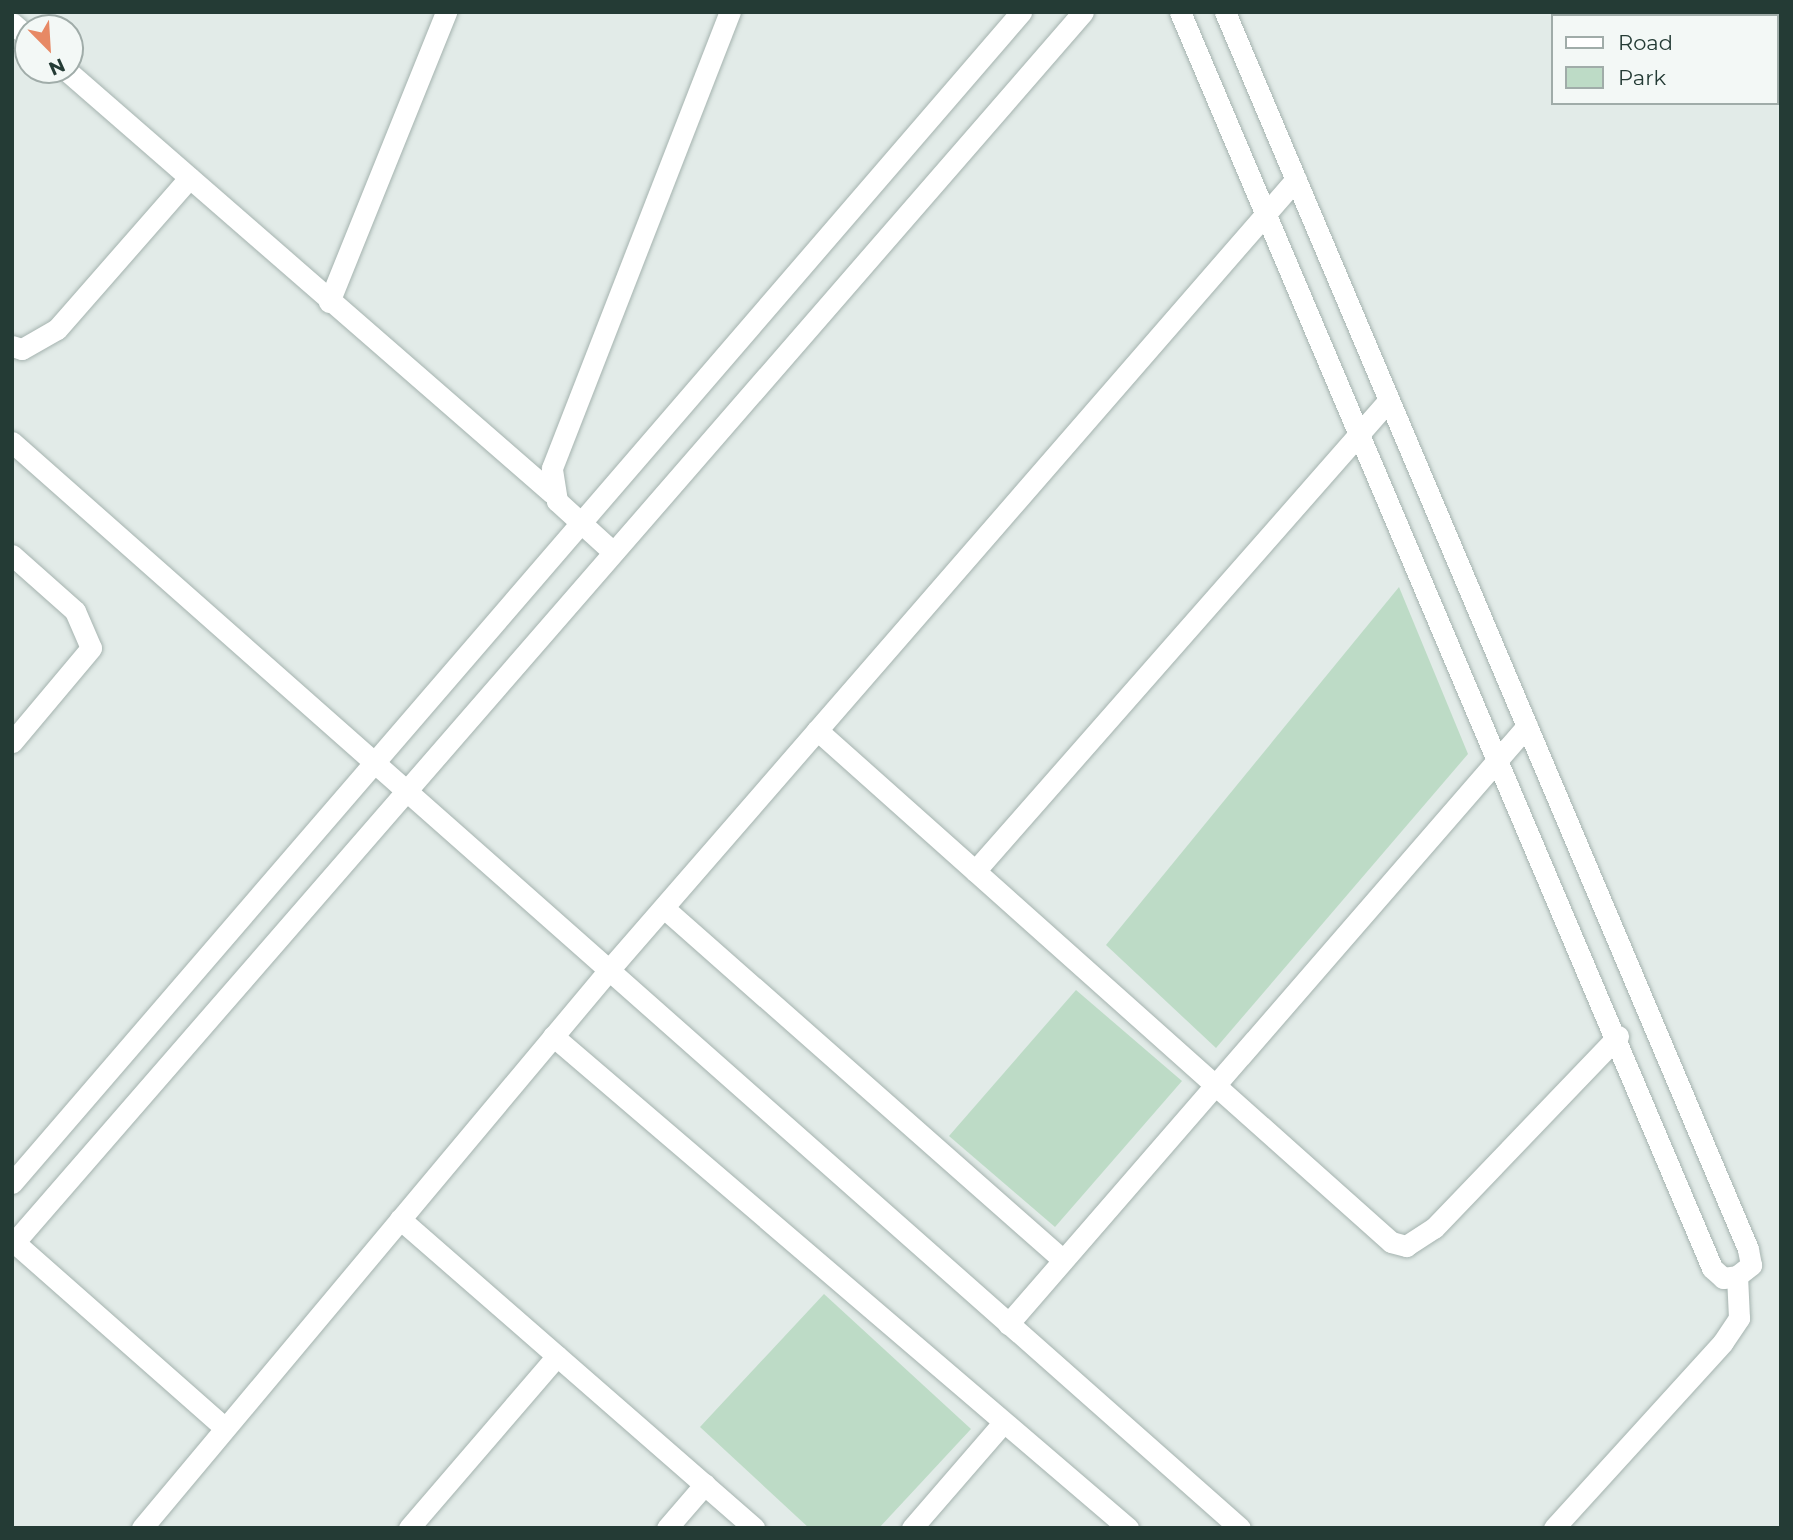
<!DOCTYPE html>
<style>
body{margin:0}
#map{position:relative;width:1793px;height:1540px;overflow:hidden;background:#e2ebe8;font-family:Montserrat,sans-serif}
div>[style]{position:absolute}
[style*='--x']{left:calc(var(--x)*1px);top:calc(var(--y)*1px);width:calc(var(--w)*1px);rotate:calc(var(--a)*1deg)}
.green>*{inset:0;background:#bddbc6}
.roads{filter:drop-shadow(0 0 2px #a5b3af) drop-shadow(0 0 2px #a5b3af)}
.minor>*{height:21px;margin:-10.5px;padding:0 10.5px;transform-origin:10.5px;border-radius:10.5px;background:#fff}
.tertiary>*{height:21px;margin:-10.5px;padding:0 10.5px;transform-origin:10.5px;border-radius:10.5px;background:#fff}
span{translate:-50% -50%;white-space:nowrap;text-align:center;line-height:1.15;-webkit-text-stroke:5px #f3f8f6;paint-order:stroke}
.frame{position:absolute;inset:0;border:14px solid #243b35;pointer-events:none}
.legend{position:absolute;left:1551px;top:14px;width:228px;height:91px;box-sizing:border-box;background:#f3f8f6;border:2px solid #a0aca9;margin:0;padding:9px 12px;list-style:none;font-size:21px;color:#243b35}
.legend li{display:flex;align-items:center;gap:14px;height:35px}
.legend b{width:35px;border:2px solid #a0aca9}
.north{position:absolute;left:14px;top:14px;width:70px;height:70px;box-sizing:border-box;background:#f3f8f6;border:2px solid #a0aca9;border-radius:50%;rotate:156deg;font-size:19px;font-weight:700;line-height:28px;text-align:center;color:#243b35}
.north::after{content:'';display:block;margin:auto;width:24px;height:32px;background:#e78965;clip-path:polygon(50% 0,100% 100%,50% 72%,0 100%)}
</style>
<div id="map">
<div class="green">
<div style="clip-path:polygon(1399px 587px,1468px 754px,1216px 1048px,1106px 945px)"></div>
<div style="clip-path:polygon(1076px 990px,1182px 1081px,1055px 1227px,949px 1136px)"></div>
<div style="clip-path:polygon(824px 1294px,971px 1429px,879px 1528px,809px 1528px,700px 1427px)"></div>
</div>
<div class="roads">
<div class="minor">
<div style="--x:12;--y:23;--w:21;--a:41"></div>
<div style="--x:66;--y:70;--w:644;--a:41.04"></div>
<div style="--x:329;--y:302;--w:313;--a:-68"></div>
<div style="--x:12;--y:346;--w:10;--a:17"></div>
<div style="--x:22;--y:349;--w:40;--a:-29.7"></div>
<div style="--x:57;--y:329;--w:201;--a:-48.8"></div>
<div style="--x:12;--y:442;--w:1639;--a:41.49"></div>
<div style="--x:613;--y:552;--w:76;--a:-137.7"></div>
<div style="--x:557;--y:501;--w:33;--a:-99"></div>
<div style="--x:552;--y:468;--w:490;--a:-68.7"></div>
<div style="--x:12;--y:555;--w:84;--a:41.6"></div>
<div style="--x:75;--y:611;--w:40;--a:66.6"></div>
<div style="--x:91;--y:648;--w:123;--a:130"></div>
<div style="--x:817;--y:730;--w:769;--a:41.73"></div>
<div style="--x:1391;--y:1242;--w:16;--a:15"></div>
<div style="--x:1406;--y:1246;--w:33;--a:-33"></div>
<div style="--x:1434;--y:1228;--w:266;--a:-46.2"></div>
<div style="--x:975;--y:871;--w:627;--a:-48.69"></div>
<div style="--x:664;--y:908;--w:532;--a:41.42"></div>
<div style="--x:553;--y:1036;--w:757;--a:40.55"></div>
<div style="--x:400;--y:1219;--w:470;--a:41.1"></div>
<div style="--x:14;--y:1242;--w:281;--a:41.4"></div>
<div style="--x:1008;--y:1324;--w:792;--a:-49.05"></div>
<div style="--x:142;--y:1528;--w:726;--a:-50.08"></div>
<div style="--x:608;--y:971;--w:1049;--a:-49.02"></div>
<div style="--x:409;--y:1528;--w:227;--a:-49.3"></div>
<div style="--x:667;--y:1528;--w:58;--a:-49.2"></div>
<div style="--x:912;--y:1528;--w:138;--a:-49.1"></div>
</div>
<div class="tertiary">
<div style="--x:1180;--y:12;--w:1364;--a:67.04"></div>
<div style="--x:1712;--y:1268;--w:15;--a:42"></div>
<div style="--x:1723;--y:1278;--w:14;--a:-8"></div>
<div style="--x:1737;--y:1276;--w:18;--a:-38"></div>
<div style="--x:1751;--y:1265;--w:16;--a:-101"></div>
<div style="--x:1748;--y:1249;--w:1343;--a:-112.92"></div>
<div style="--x:12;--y:1183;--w:1546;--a:-49.25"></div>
<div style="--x:12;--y:1245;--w:1633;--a:-49.02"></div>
<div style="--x:1554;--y:1528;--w:251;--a:-47.7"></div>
<div style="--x:1723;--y:1342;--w:29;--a:-56"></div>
<div style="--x:1739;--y:1318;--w:42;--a:-92.7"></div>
</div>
</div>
<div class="frame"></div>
<ul class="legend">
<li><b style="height:9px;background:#fff"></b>Road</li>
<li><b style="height:19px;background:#bddbc6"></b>Park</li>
</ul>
<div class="north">N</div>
</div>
